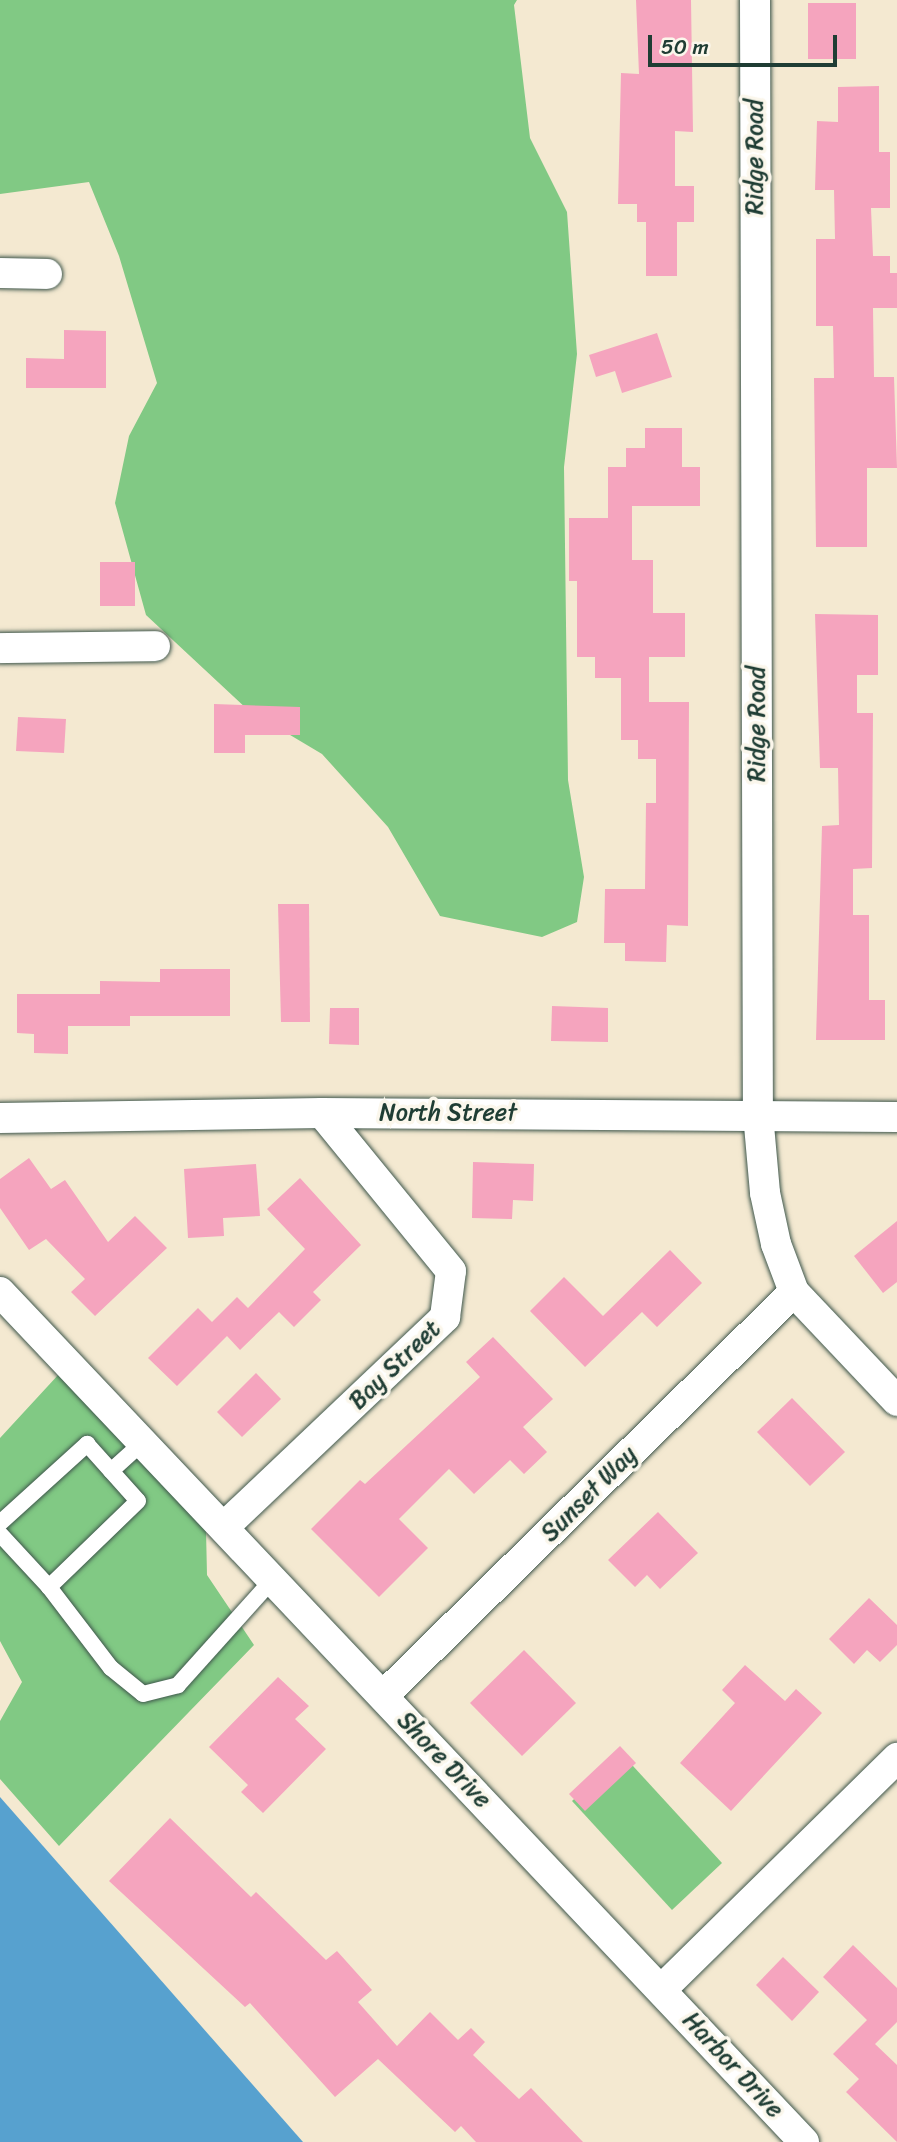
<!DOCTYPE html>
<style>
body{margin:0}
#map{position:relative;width:897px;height:2142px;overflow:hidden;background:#f4e9d1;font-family:Sriracha,sans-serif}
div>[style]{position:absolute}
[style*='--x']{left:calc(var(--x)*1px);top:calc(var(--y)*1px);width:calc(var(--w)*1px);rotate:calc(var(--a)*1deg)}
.green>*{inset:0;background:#81c984}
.water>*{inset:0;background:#57a1cf}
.building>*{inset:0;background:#f5a4be}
.roads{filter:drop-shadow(0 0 2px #3f574c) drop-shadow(0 0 2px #3f574c)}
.service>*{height:16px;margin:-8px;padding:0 8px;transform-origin:8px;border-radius:8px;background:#fff}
.minor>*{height:30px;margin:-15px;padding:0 15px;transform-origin:15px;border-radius:15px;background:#fff}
span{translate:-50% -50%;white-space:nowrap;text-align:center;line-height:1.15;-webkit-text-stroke:7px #fbf7ec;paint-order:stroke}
.street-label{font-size:24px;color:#1f3d34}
.scale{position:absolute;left:648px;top:35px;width:189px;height:32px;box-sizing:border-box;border:4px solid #1f3d34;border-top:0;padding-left:9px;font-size:21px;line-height:24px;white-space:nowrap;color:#1f3d34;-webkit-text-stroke:5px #fbf7ec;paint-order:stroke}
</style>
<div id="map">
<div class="green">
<div style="clip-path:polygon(0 0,517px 0,514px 5px,530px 138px,567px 212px,577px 354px,564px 467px,568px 780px,584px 877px,577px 922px,542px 937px,440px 916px,388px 827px,322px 754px,248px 710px,146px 615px,115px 503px,129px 436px,157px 383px,119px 256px,89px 182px,0 194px)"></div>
<div style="clip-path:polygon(59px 1374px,206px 1530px,207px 1575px,254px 1645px,59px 1846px,0 1779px,0 1721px,22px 1682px,0 1641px,0 1438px)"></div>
<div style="clip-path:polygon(622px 1754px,722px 1863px,672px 1910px,572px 1801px)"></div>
</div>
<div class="water">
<div style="clip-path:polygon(0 1797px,303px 2142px,0 2142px)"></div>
</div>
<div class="building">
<div style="clip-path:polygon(636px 0,691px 0,693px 132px,675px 131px,675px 186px,694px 186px,694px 222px,677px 222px,677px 276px,646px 276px,646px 222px,637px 222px,637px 204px,618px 204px,621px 73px,639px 74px)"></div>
<div style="clip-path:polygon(808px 3px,856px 3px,856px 59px,808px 59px)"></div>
<div style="clip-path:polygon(879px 86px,879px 152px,890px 152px,890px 208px,871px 208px,873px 256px,890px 256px,890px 273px,897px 273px,897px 308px,873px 308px,874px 377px,894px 377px,897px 468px,867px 468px,867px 547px,816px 547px,814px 378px,834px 378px,833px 326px,816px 326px,816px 239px,835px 239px,834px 190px,815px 190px,817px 121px,838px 122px,838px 87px)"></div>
<div style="clip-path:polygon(64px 330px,106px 331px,106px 388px,26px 388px,26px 358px,64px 359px)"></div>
<div style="clip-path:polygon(657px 333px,672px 377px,622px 393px,615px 371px,596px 377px,589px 355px)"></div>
<div style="clip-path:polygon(645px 428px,682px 428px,682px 467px,700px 467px,700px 506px,632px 506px,632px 560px,653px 560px,653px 613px,685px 613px,685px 657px,649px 657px,649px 702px,689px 702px,688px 926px,667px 925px,666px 962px,625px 961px,625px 943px,604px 943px,605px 889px,645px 889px,646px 803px,656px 803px,656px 759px,638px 759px,638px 740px,621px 740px,621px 678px,595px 678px,595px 657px,577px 657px,577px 581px,569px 581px,569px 518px,608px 518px,608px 467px,626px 467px,626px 448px,645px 448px)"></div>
<div style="clip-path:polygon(100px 562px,135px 562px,135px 606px,100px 606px)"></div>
<div style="clip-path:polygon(815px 614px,878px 615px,878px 675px,857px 675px,857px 713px,873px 713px,872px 868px,853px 869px,853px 915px,869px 915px,869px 1000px,885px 1000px,885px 1040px,816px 1040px,822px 826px,839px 825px,838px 768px,820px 768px)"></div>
<div style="clip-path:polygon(214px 704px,300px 707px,300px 735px,245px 735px,245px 753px,214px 753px)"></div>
<div style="clip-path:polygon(18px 717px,66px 719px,64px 753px,16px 751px)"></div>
<div style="clip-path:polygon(278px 904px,309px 904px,310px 1022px,281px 1022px)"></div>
<div style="clip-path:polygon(160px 969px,230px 969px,230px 1016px,130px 1016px,130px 1026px,68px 1026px,68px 1054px,34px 1053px,34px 1034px,17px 1033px,17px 994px,100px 994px,100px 981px,160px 982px)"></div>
<div style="clip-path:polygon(552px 1006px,608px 1008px,608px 1042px,551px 1041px)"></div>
<div style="clip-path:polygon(330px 1008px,359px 1008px,359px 1045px,329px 1044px)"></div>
<div style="clip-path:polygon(29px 1158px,51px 1189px,65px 1180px,108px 1242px,135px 1216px,167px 1248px,95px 1316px,71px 1292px,85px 1279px,46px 1239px,29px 1250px,0 1208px,0 1179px)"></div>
<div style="clip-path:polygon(473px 1162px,534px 1164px,533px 1201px,513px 1200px,512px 1219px,472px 1218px)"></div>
<div style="clip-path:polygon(256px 1164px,260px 1216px,223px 1218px,224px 1236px,188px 1238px,184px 1169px)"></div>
<div style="clip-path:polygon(300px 1178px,361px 1245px,313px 1292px,321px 1300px,294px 1327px,279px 1312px,240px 1350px,227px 1336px,177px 1386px,148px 1358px,198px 1308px,212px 1322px,237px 1297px,248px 1308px,305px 1249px,267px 1209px)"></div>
<div style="clip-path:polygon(897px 1221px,897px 1282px,883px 1293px,854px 1256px)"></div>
<div style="clip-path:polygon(670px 1250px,702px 1283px,657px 1327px,642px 1312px,585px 1367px,530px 1311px,564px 1277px,603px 1316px)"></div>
<div style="clip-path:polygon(493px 1337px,553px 1399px,523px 1427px,547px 1452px,524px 1474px,510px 1460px,474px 1494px,449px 1469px,399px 1519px,428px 1548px,379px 1597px,311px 1529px,360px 1480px,365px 1484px,480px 1377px,466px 1362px)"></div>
<div style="clip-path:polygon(256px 1373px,281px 1399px,242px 1437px,217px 1412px)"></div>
<div style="clip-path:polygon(792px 1398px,845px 1452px,810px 1486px,757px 1432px)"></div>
<div style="clip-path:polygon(658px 1512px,698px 1553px,660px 1589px,647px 1575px,635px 1587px,608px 1560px)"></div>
<div style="clip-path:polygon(869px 1598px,897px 1625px,897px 1645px,880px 1662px,867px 1650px,854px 1664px,829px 1639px)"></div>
<div style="clip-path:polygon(524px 1650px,576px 1703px,522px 1756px,470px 1703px)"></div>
<div style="clip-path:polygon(745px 1665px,785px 1701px,796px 1689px,822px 1713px,731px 1811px,680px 1763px,735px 1703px,722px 1690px)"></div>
<div style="clip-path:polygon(278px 1677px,309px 1706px,295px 1719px,326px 1749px,263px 1813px,241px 1792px,248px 1785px,209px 1747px)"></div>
<div style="clip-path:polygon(620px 1746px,636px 1763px,585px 1811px,569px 1794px)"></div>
<div style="clip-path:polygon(170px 1818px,251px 1897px,256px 1892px,326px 1960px,337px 1951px,372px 1990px,358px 2002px,397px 2046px,430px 2012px,458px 2040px,471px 2028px,485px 2042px,473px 2055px,519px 2099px,531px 2088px,583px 2142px,476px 2142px,461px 2126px,455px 2132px,378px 2059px,335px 2097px,250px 2003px,245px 2007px,109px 1881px)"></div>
<div style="clip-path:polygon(853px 1945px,897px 1988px,897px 2022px,875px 2044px,897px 2065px,897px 2142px,846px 2092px,859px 2079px,833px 2054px,867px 2020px,823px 1977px)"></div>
<div style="clip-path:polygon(783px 1957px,819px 1992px,792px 2021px,756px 1985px)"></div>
</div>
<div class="roads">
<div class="service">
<div style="--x:111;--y:1471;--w:43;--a:-42.2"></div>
<div style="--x:0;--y:1523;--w:118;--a:-42.2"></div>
<div style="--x:87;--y:1444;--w:76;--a:48.2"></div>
<div style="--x:138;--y:1501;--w:124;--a:136"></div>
<div style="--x:0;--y:1534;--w:72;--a:47.2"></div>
<div style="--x:49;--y:1587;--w:102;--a:52.6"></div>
<div style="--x:111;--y:1668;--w:41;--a:39.1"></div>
<div style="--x:143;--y:1694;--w:36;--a:-14"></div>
<div style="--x:178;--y:1685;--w:142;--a:-48.1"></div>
</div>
<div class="minor">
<div style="--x:755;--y:0;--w:1114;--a:89.85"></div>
<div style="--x:758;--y:1114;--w:79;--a:84.9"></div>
<div style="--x:765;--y:1193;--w:52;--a:77.8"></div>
<div style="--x:776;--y:1244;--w:51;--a:69.4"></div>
<div style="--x:794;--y:1292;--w:150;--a:46.6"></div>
<div style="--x:0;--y:273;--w:47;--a:1.2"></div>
<div style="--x:0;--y:648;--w:155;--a:-0.7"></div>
<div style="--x:0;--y:1118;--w:322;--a:-0.9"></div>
<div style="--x:322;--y:1113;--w:575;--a:0.4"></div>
<div style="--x:0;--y:1292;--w:1170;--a:46.59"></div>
<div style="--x:224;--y:1527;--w:305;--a:-43.5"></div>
<div style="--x:445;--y:1317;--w:46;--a:-82.6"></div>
<div style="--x:451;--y:1271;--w:204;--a:-129.2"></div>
<div style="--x:383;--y:1696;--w:576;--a:-44.51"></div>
<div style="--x:662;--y:1989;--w:330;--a:-44.5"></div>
</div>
</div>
<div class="street-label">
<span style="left:755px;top:157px;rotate:-90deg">Ridge Road</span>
<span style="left:757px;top:724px;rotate:-90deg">Ridge Road</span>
<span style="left:448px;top:1113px">North Street</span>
<span style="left:395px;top:1365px;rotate:-44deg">Bay Street</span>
<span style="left:589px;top:1494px;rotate:-45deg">Sunset Way</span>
<span style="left:444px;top:1760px;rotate:46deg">Shore Drive</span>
<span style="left:733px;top:2065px;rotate:47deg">Harbor Drive</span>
</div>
<div class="scale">50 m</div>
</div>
